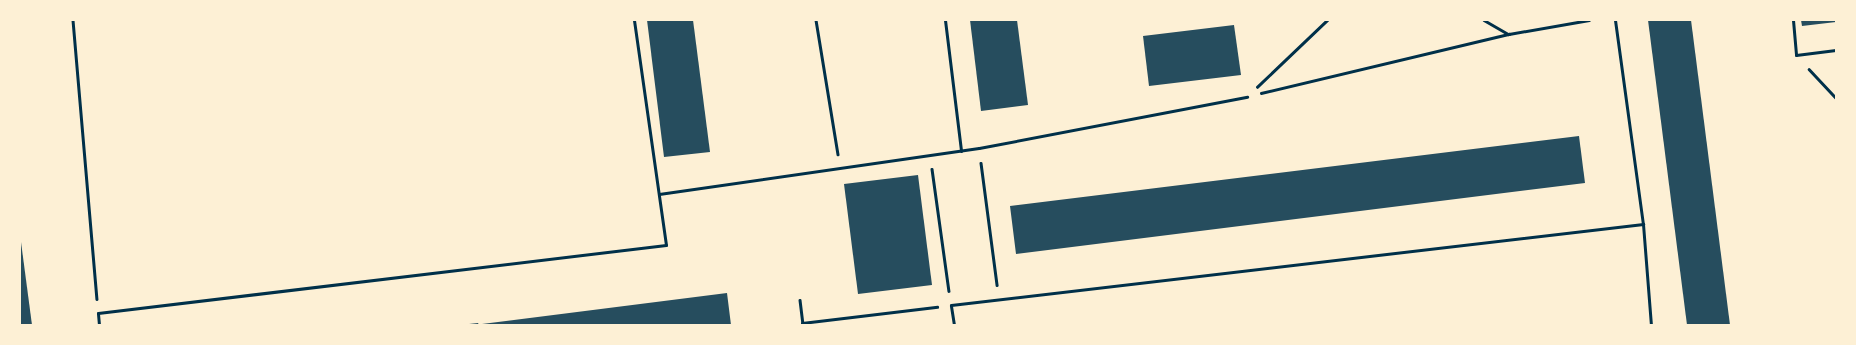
<!DOCTYPE html>
<style>
body{margin:0}
#map{position:relative;width:1856px;height:345px;overflow:hidden;background:#fdf0d5;font-family:Commissioner,sans-serif}
div>[style]{position:absolute}
[style*='--x']{left:calc(var(--x)*1px);top:calc(var(--y)*1px);width:calc(var(--w)*1px);rotate:calc(var(--a)*1deg)}
.building>*{inset:0;background:#264d5e}
.path>*{height:2.5px;margin:-1.25px;padding:0 1.25px;transform-origin:1.25px;border-radius:1.25px;background:#003049}
.service>*{height:3px;margin:-1.5px;padding:0 1.5px;transform-origin:1.5px;border-radius:1.5px;background:#003049}
span{translate:-50% -50%;white-space:nowrap;text-align:center;line-height:1.15;-webkit-text-stroke:3.5px #fdf0d5;paint-order:stroke}
.frame{position:absolute;inset:0;border:21px solid #fdf0d5;pointer-events:none}
</style>
<div id="map">
<div class="building">
<div style="clip-path:polygon(647px 20px,693px 20px,710px 152px,664px 157px)"></div>
<div style="clip-path:polygon(970px 20px,1017px 20px,1028px 105px,981px 111px)"></div>
<div style="clip-path:polygon(1648px 20px,1691px 20px,1730px 325px,1687px 325px)"></div>
<div style="clip-path:polygon(1801px 20px,1836px 20px,1836px 22px,1802px 26px)"></div>
<div style="clip-path:polygon(1234px 25px,1241px 75px,1149px 86px,1143px 36px)"></div>
<div style="clip-path:polygon(1579px 136px,1585px 183px,1016px 254px,1010px 206px)"></div>
<div style="clip-path:polygon(918px 175px,932px 285px,858px 294px,844px 184px)"></div>
<div style="clip-path:polygon(21px 242px,32px 325px,20px 325px)"></div>
<div style="clip-path:polygon(727px 293px,731px 325px,482px 325px,482px 324px)"></div>
<div style="clip-path:polygon(478px 323px,479px 325px,469px 325px,469px 324px)"></div>
</div>
<div class="path">
<div style="--x:73;--y:20;--w:280;--a:85.1"></div>
<div style="--x:816;--y:20;--w:136;--a:80.7"></div>
<div style="--x:1484;--y:20;--w:28;--a:30"></div>
<div style="--x:1809;--y:69;--w:40;--a:47"></div>
<div style="--x:1257;--y:87;--w:97;--a:-43.7"></div>
<div style="--x:1261;--y:93;--w:255;--a:-13.4"></div>
<div style="--x:1509;--y:34;--w:81;--a:-9.9"></div>
<div style="--x:981;--y:163;--w:123;--a:82.5"></div>
<div style="--x:932;--y:169;--w:123;--a:82.1"></div>
<div style="--x:800;--y:300;--w:25;--a:83"></div>
<div style="--x:802;--y:323;--w:136;--a:-6.8"></div>
</div>
<div class="service">
<div style="--x:945;--y:20;--w:132;--a:83"></div>
<div style="--x:1615;--y:20;--w:206;--a:82.2"></div>
<div style="--x:1643;--y:224;--w:101;--a:85.5"></div>
<div style="--x:1793;--y:20;--w:35;--a:85"></div>
<div style="--x:1796;--y:55;--w:40;--a:-7.1"></div>
<div style="--x:659;--y:194;--w:323;--a:-8.2"></div>
<div style="--x:979;--y:148;--w:273;--a:-10.8"></div>
<div style="--x:99;--y:325;--w:12;--a:-95"></div>
<div style="--x:98;--y:313;--w:572;--a:-6.83"></div>
<div style="--x:666;--y:245;--w:227;--a:-98.1"></div>
<div style="--x:954;--y:325;--w:20;--a:-99"></div>
<div style="--x:951;--y:305;--w:697;--a:-6.68"></div>
</div>
<div class="frame"></div>
</div>
